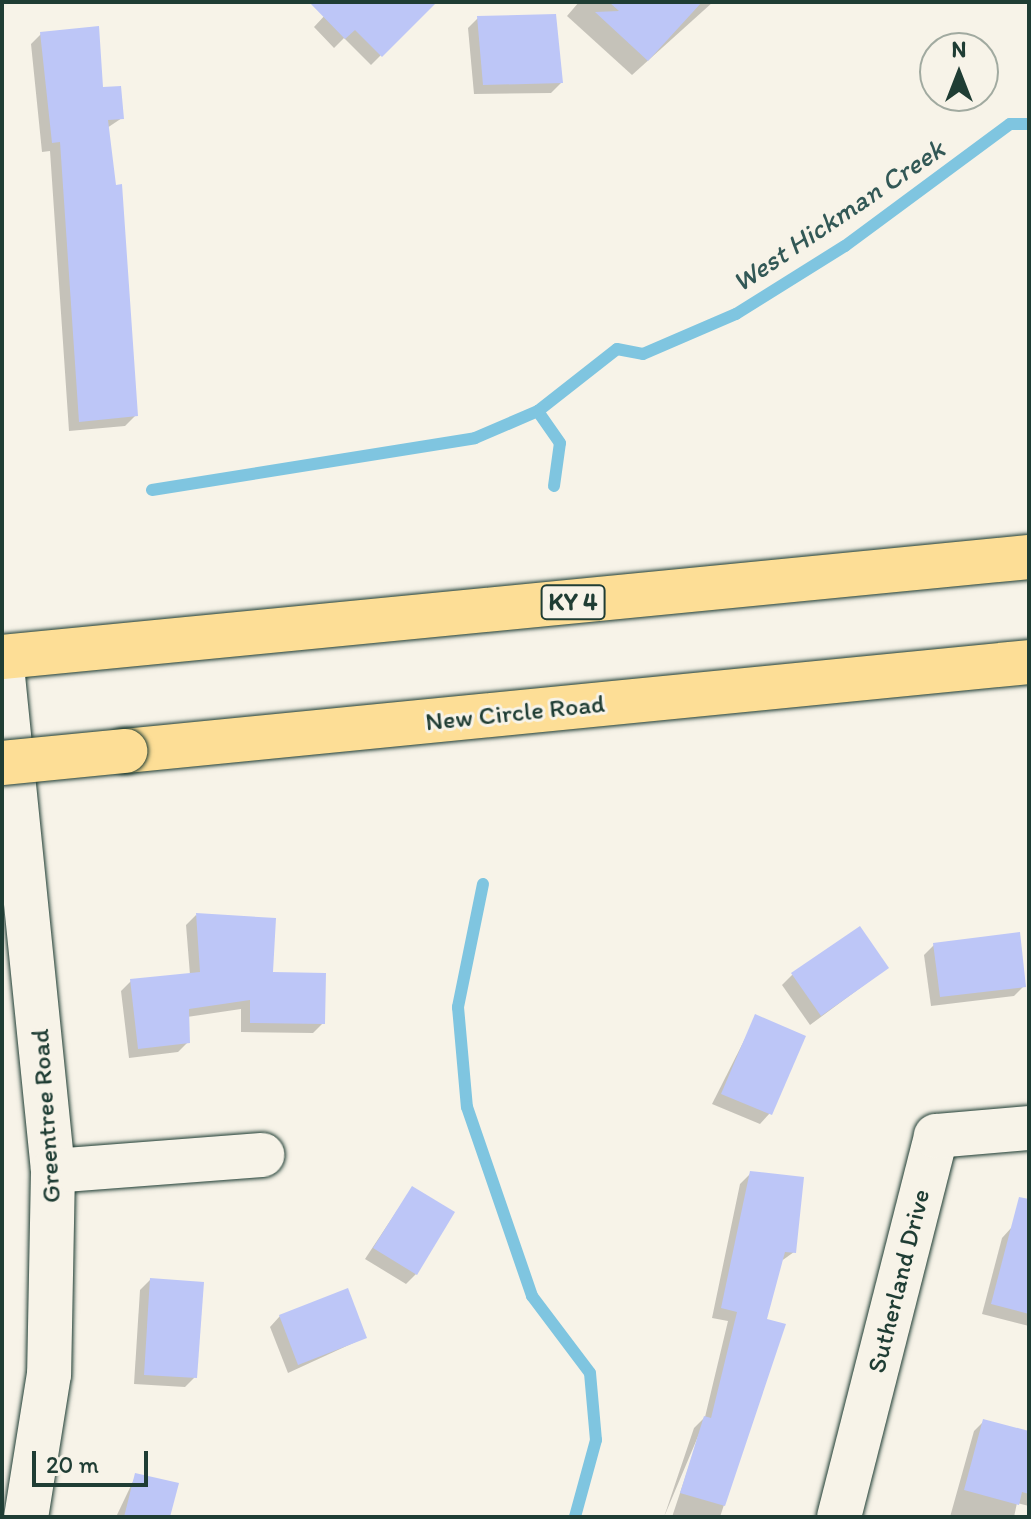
<!DOCTYPE html>
<style>
body{margin:0}
#map{position:relative;width:1031px;height:1519px;overflow:hidden;background:#f7f3e8;font-family:Itim,sans-serif}
div>[style]{position:absolute}
[style*='--x']{left:calc(var(--x)*1px);top:calc(var(--y)*1px);width:calc(var(--w)*1px);rotate:calc(var(--a)*1deg)}
.shadow>*{inset:0;background:#0003}
.stream>*{height:12px;margin:-6px;padding:0 6px;transform-origin:6px;border-radius:6px;background:#7fc5e0}
.building>*{inset:0;background:#bdc6f7}
.roads{filter:drop-shadow(0 0 2px #1f3d34) drop-shadow(0 0 2px #1f3d34)}
.minor>*{height:44px;margin:-22px;padding:0 22px;transform-origin:22px;border-radius:22px;background:#f7f3e8}
.highway>*{height:44px;margin:-22px;padding:0 22px;transform-origin:22px;border-radius:22px;background:#fdde96}
.bridges{filter:drop-shadow(0 0 2px #1f3d34) drop-shadow(0 0 2px #1f3d34)}
.highway-bridge>*{height:44px;margin:-22px;padding:0 22px;transform-origin:22px;border-radius:22px;background:#fdde96}
span{translate:-50% -50%;white-space:nowrap;text-align:center;line-height:1.15;-webkit-text-stroke:6px #f7f3e8;paint-order:stroke}
.shield-label span{padding:2px 6px;background:#f7f3e8;border:2px solid;border-radius:6px;-webkit-text-stroke-width:0}
.shield-label{font-size:24px;color:#1f3d34;font-weight:700}
.street-label{font-size:26px;color:#1f3d34}
.water-label{font-size:28px;color:#325856;font-style:italic}
.frame{position:absolute;inset:0;border:4px solid #1f3d34;pointer-events:none}
.north{position:absolute;left:919px;top:32px;width:80px;height:80px;box-sizing:border-box;background:#f7f3e8;border:2px solid #a1aaa0;border-radius:50%;rotate:0deg;font-size:22px;font-weight:700;line-height:32px;text-align:center;color:#1f3d34}
.north::after{content:'';display:block;margin:auto;width:28px;height:36px;background:#1f3d34;clip-path:polygon(50% 0,100% 100%,50% 72%,0 100%)}
.scale{position:absolute;left:32px;top:1451px;width:116px;height:36px;box-sizing:border-box;border:4px solid #1f3d34;border-top:0;padding-left:10px;font-size:24px;line-height:28px;white-space:nowrap;color:#1f3d34;-webkit-text-stroke:6px #f7f3e8;paint-order:stroke}
</style>
<div id="map">
<div class="shadow">
<div style="clip-path:polygon(326px 2px,426px 2px,430px 6px,371px 65px,344px 38px,334px 48px,314px 27px,327px 13px)"></div>
<div style="clip-path:polygon(579px 2px,713px 2px,632px 75px,567px 16px)"></div>
<div style="clip-path:polygon(478px 18px,561px 83px,551px 93px,474px 94px,468px 28px)"></div>
<div style="clip-path:polygon(41px 34px,122px 118px,107px 128px,135px 416px,125px 426px,69px 431px,50px 151px,42px 152px,31px 44px)"></div>
<div style="clip-path:polygon(196px 915px,271px 974px,323px 1023px,313px 1033px,241px 1032px,241px 1009px,187px 1017px,188px 1042px,178px 1052px,129px 1058px,121px 991px,131px 981px,190px 975px,186px 925px)"></div>
<div style="clip-path:polygon(934px 945px,1024px 986px,1014px 996px,931px 1006px,924px 955px)"></div>
<div style="clip-path:polygon(887px 968px,810px 1025px,782px 985px,792px 975px)"></div>
<div style="clip-path:polygon(756px 1017px,770px 1113px,760px 1124px,712px 1104px)"></div>
<div style="clip-path:polygon(750px 1174px,794px 1252px,780px 1262px,765px 1321px,783px 1325px,720px 1517px,672px 1517px,702px 1427px,664px 1517px,694px 1428px,705px 1417px,728px 1321px,712px 1318px,740px 1184px)"></div>
<div style="clip-path:polygon(412px 1188px,416px 1274px,406px 1284px,365px 1259px)"></div>
<div style="clip-path:polygon(1012px 1227px,1029px 1232px,1029px 1326px,982px 1314px,1002px 1238px)"></div>
<div style="clip-path:polygon(150px 1280px,195px 1377px,185px 1387px,134px 1384px,140px 1290px)"></div>
<div style="clip-path:polygon(280px 1316px,364px 1338px,288px 1373px,270px 1327px)"></div>
<div style="clip-path:polygon(984px 1421px,1029px 1433px,1029px 1506px,1017px 1503px,1014px 1517px,950px 1517px,974px 1431px)"></div>
<div style="clip-path:polygon(136px 1475px,170px 1517px,116px 1517px)"></div>
</div>
<div class="stream">
<div style="--x:554;--y:486;--w:43;--a:-82.1"></div>
<div style="--x:560;--y:443;--w:39;--a:-125"></div>
<div style="--x:538;--y:411;--w:100;--a:-38.1"></div>
<div style="--x:617;--y:349;--w:26;--a:11"></div>
<div style="--x:643;--y:354;--w:101;--a:-23.3"></div>
<div style="--x:736;--y:314;--w:128;--a:-32"></div>
<div style="--x:845;--y:246;--w:205;--a:-36.5"></div>
<div style="--x:1010;--y:124;--w:19;--a:0"></div>
<div style="--x:152;--y:490;--w:327;--a:-9.1"></div>
<div style="--x:475;--y:438;--w:69;--a:-23.2"></div>
<div style="--x:483;--y:884;--w:126;--a:101.5"></div>
<div style="--x:458;--y:1007;--w:100;--a:84.9"></div>
<div style="--x:467;--y:1107;--w:200;--a:71"></div>
<div style="--x:532;--y:1296;--w:96;--a:53"></div>
<div style="--x:590;--y:1373;--w:67;--a:84.9"></div>
<div style="--x:596;--y:1440;--w:80;--a:105.3"></div>
</div>
<div class="building">
<div style="clip-path:polygon(309px 2px,437px 2px,382px 57px,355px 30px,345px 39px)"></div>
<div style="clip-path:polygon(609px 2px,702px 2px,648px 61px,595px 12px,619px 11px)"></div>
<div style="clip-path:polygon(556px 14px,563px 83px,483px 85px,477px 16px)"></div>
<div style="clip-path:polygon(99px 26px,103px 87px,121px 86px,124px 119px,108px 120px,116px 185px,122px 184px,138px 416px,79px 422px,60px 142px,52px 143px,40px 32px)"></div>
<div style="clip-path:polygon(196px 913px,276px 918px,273px 972px,326px 973px,325px 1024px,250px 1023px,250px 1000px,189px 1009px,190px 1043px,138px 1049px,130px 979px,200px 972px)"></div>
<div style="clip-path:polygon(860px 926px,889px 968px,821px 1016px,791px 973px)"></div>
<div style="clip-path:polygon(1020px 932px,1026px 987px,940px 997px,933px 943px)"></div>
<div style="clip-path:polygon(755px 1014px,806px 1036px,772px 1115px,721px 1094px)"></div>
<div style="clip-path:polygon(750px 1171px,804px 1177px,796px 1253px,785px 1252px,767px 1319px,786px 1324px,725px 1506px,680px 1493px,704px 1416px,711px 1418px,737px 1312px,721px 1308px)"></div>
<div style="clip-path:polygon(412px 1186px,455px 1212px,417px 1275px,373px 1248px)"></div>
<div style="clip-path:polygon(1019px 1197px,1029px 1199px,1029px 1314px,991px 1304px)"></div>
<div style="clip-path:polygon(150px 1278px,204px 1282px,197px 1378px,144px 1375px)"></div>
<div style="clip-path:polygon(348px 1288px,367px 1338px,298px 1365px,279px 1315px)"></div>
<div style="clip-path:polygon(983px 1419px,1029px 1431px,1029px 1494px,1022px 1492px,1019px 1505px,964px 1490px)"></div>
<div style="clip-path:polygon(135px 1473px,179px 1483px,170px 1517px,124px 1517px)"></div>
</div>
<div class="roads">
<div class="minor">
<div style="--x:2;--y:666;--w:508;--a:84.23"></div>
<div style="--x:53;--y:1171;--w:203;--a:91.1"></div>
<div style="--x:49;--y:1374;--w:145;--a:99.1"></div>
<div style="--x:53;--y:1171;--w:210;--a:-4.4"></div>
<div style="--x:839;--y:1517;--w:393;--a:-75.7"></div>
<div style="--x:936;--y:1136;--w:93;--a:-4.9"></div>
</div>
<div class="highway">
<div style="--x:2;--y:657;--w:1032;--a:-5.56"></div>
<div style="--x:125;--y:751;--w:908;--a:-5.62"></div>
</div>
</div>
<div class="bridges">
<div class="highway-bridge">
<div style="--x:2;--y:763;--w:124;--a:-5.6"></div>
</div>
</div>
<div class="shield-label">
<span style="left:573px;top:602px">KY 4</span>
</div>
<div class="street-label">
<span style="left:515px;top:713px;rotate:-6deg">New Circle Road</span>
<span style="left:46px;top:1116px;rotate:-94deg">Greentree Road</span>
<span style="left:899px;top:1281px;rotate:-76deg">Sutherland Drive</span>
</div>
<div class="water-label">
<span style="left:838px;top:215px;rotate:-34deg">West Hickman Creek</span>
</div>
<div class="frame"></div>
<div class="north">N</div>
<div class="scale">20 m</div>
</div>
